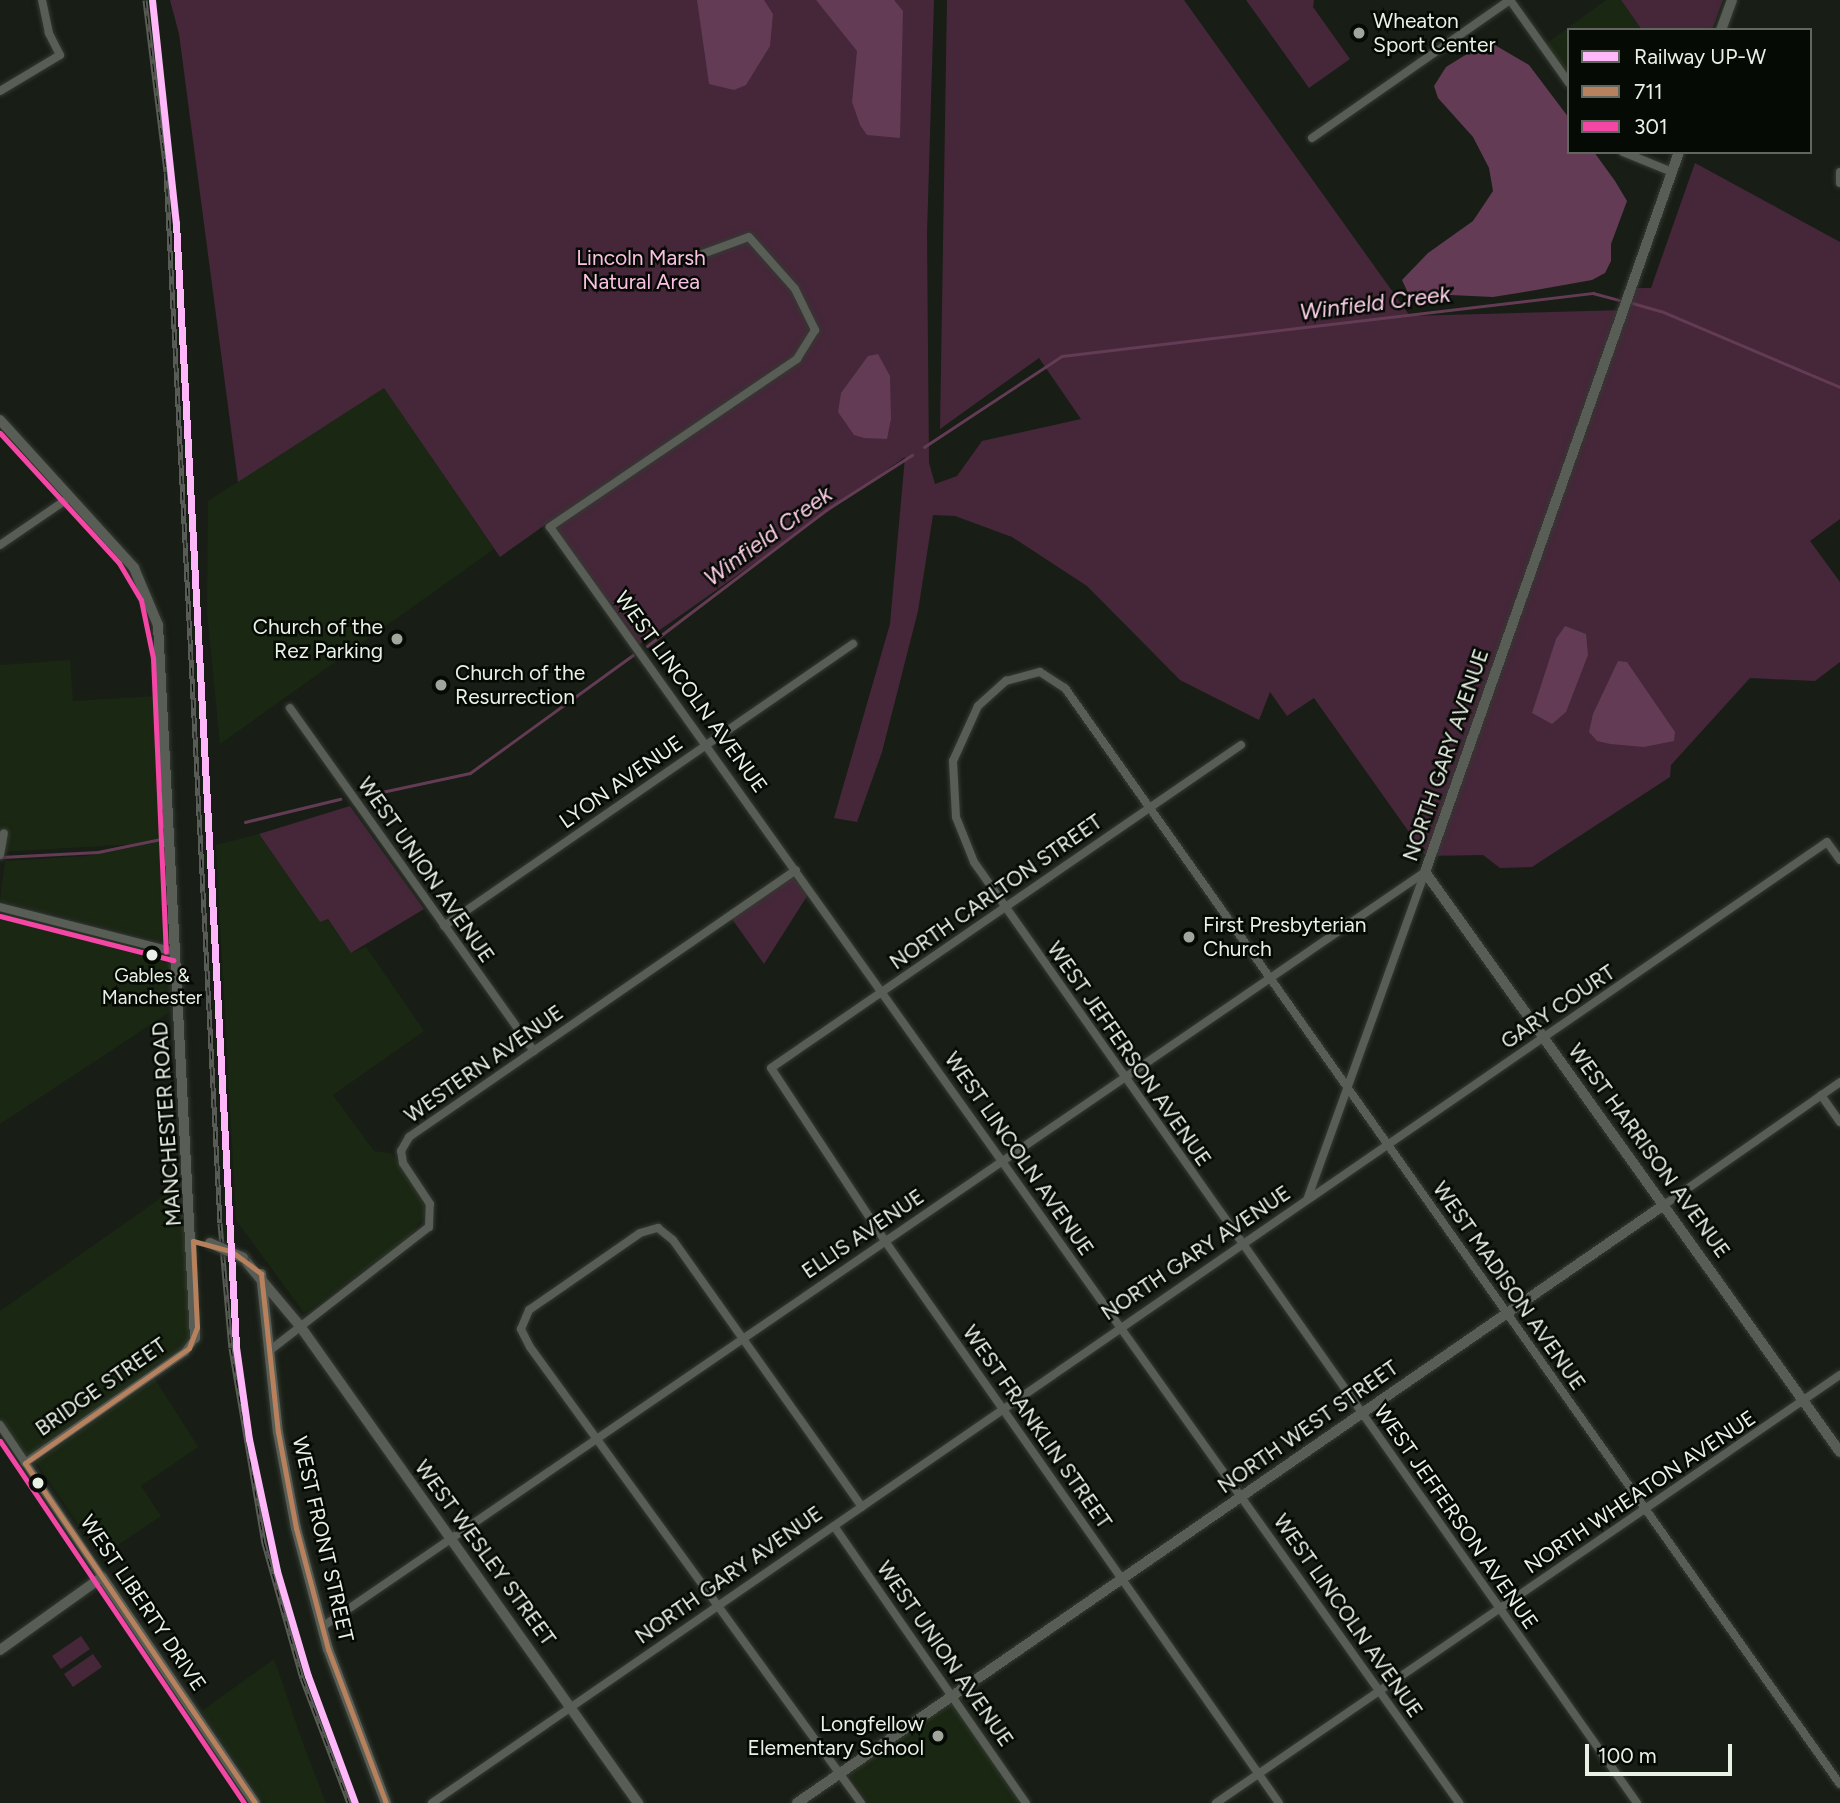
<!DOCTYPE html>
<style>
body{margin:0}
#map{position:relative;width:1840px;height:1803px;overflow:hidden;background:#181e15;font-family:Figtree,sans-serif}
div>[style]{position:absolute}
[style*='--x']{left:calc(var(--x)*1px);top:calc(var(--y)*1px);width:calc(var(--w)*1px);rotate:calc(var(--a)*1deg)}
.built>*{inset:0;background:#1a2712}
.green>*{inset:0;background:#452739}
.water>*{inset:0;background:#633b54}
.stream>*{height:2.5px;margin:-1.25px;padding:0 1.25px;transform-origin:1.25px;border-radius:1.25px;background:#633b54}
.roads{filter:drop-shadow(0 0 2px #353a33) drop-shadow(0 0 2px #353a33)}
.minor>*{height:8px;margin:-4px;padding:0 4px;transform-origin:4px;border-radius:4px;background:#585d56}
.tertiary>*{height:10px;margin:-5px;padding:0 5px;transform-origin:5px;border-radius:5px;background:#585d56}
.rail>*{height:5px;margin-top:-2.5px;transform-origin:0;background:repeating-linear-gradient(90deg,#060a04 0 8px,#595c56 0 16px);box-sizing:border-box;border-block:2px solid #595c56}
.bridges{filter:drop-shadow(0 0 2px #353a33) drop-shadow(0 0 2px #353a33)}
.tertiary-bridge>*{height:10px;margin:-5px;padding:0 5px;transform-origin:5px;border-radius:5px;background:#585d56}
.bus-1>*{height:5px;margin:-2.5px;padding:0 2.5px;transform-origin:2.5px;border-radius:2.5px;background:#b6815c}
.bus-2>*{height:5px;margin:-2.5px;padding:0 2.5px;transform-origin:2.5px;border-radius:2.5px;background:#f346a5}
.rail-1>*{height:7px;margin:-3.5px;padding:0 3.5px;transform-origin:3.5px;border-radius:3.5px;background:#feb8fa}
.dots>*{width:19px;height:19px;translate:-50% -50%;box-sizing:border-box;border:4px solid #060a04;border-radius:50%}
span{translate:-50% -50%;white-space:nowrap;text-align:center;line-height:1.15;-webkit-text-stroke:5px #060a04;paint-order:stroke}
.bus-label{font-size:19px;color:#e9f0e5}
.poi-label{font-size:21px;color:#e9f0e5}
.left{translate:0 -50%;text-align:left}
.right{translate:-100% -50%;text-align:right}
.park-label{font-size:21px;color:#fdc0e5}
.street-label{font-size:21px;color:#e9f0e5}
.water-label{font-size:23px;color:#fbcde8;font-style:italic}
.legend{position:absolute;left:1567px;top:28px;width:245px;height:126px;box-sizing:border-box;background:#060a04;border:2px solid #61665e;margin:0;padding:9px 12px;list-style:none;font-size:21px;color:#e9f0e5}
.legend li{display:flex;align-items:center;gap:14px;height:35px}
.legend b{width:35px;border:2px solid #61665e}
.scale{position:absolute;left:1585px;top:1744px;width:147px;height:32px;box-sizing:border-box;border:4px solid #e9f0e5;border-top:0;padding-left:9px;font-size:21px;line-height:24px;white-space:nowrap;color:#e9f0e5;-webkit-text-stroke:5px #060a04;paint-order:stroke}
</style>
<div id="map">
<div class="built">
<div style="clip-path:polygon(1606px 0,1621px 0,1642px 30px,1569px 30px,1569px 75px,1546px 44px)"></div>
<div style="clip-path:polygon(384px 387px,494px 549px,220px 744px,207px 612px,208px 501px)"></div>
<div style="clip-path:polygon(70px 660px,73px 701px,159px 696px,170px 943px,0 900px,5px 861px,86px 856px,154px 843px,0 852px,0 665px)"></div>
<div style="clip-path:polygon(259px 834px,320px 922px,327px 919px,351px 953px,366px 947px,424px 1031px,333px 1095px,374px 1151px,391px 1153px,424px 1200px,424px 1216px,409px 1237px,304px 1313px,236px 1220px,216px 845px)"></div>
<div style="clip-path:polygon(0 913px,171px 956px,174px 1009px,0 1124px)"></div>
<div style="clip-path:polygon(185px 1181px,191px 1337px,186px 1346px,26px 1459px,0 1421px,0 1311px)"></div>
<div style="clip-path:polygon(155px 1379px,198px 1447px,141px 1486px,161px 1516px,100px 1557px,36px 1462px)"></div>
<div style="clip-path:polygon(274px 1659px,305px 1749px,326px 1803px,265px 1803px,202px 1711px)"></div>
<div style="clip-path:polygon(952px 1700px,1022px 1803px,869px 1803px,848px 1772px)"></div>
</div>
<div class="green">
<div style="clip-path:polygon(170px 0,934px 0,927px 234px,929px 463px,935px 484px,957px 476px,982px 441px,1081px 419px,1039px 358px,940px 429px,947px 0,1184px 0,1410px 316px,1624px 310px,1632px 288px,1651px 288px,1695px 163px,1840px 242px,1840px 519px,1810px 541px,1840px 582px,1840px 662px,1815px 681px,1750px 678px,1671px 765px,1670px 777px,1532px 867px,1500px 868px,1483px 855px,1426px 856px,1314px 698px,1287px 716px,1270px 692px,1259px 720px,1180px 680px,1087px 586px,1012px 537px,955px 516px,933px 515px,918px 611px,882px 752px,857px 822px,834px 818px,890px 624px,905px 457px,637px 646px,549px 522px,500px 557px,384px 388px,238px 482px,179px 34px)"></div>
<div style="clip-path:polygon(1246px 0,1314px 0,1313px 7px,1350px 59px,1309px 88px)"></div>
<div style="clip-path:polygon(1621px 0,1723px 0,1712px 30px,1642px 30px)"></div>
<div style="clip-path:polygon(350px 806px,424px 909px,351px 953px,328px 919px,320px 922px,259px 834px)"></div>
<div style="clip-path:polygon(796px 875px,809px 893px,764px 964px,732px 919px)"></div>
<div style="clip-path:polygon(81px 1636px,90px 1649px,61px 1669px,52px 1656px)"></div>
<div style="clip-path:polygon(93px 1654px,102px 1667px,73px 1687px,64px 1674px)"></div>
</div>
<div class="water">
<div style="clip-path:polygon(697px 0,764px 0,773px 14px,770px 46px,746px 85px,734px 90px,709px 84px)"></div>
<div style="clip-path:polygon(816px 0,894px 0,903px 11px,900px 138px,867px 135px,860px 125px,852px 102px,857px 51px)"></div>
<div style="clip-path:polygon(1488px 41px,1529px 65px,1569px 118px,1569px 152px,1594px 152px,1615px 181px,1627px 201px,1611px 244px,1611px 261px,1605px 273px,1592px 280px,1536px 290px,1493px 297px,1408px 293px,1402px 280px,1428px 253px,1473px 221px,1493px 191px,1489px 168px,1473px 137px,1438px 98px,1434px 86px,1446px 67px)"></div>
<div style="clip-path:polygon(878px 354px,890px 376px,891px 419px,887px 439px,864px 438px,854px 435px,838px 412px,841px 393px,868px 356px)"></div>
<div style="clip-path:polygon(1565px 626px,1586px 634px,1588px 655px,1566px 712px,1552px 724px,1532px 713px,1556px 639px)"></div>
<div style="clip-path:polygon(1618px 661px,1627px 662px,1675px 732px,1674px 741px,1644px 747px,1610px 744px,1597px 741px,1589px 732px,1593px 714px)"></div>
</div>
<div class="stream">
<div style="--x:1629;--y:302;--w:33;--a:16"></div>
<div style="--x:1661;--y:311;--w:194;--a:23"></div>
<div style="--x:924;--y:447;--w:165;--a:-33.4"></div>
<div style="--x:1062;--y:356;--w:535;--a:-6.77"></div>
<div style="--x:1593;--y:293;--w:30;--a:15"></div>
<div style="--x:647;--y:646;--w:225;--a:-37.2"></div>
<div style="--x:826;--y:510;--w:102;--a:-32.6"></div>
<div style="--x:368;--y:795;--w:104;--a:-12.2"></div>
<div style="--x:470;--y:773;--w:201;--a:-35.9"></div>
<div style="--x:245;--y:822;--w:98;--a:-13.6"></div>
<div style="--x:1;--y:857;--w:97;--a:-3"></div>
<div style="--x:98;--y:852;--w:64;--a:-11.7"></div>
</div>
<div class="roads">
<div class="minor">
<div style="--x:1510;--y:0;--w:102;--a:54.6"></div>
<div style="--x:0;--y:91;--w:70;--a:-31"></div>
<div style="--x:60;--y:55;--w:25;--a:-117"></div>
<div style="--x:49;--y:33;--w:34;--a:-102"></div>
<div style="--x:1312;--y:138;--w:241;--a:-34.9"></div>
<div style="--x:1623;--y:152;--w:53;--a:22.2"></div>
<div style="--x:1840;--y:172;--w:11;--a:90"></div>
<div style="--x:697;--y:256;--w:55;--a:-20.1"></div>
<div style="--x:749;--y:237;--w:69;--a:48.5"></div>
<div style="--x:795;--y:289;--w:46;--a:64"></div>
<div style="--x:815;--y:330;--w:34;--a:122"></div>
<div style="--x:797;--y:359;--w:299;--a:145.8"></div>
<div style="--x:550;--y:527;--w:1567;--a:54.53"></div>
<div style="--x:0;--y:545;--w:85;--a:-34.4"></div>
<div style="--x:290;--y:708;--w:421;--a:54.6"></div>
<div style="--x:1241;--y:745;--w:570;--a:145.5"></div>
<div style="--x:771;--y:1068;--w:207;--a:56.6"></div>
<div style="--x:885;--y:1241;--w:686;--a:54.97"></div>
<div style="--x:0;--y:855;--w:22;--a:-80"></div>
<div style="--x:0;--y:907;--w:181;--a:14.4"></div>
<div style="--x:444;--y:926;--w:497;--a:-34.6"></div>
<div style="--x:1821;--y:1095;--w:33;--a:55"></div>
<div style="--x:1309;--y:1199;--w:629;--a:-34.57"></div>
<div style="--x:1827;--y:842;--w:22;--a:54"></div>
<div style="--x:1664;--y:1205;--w:215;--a:-34.9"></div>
<div style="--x:269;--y:1351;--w:202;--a:-37.8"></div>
<div style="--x:429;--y:1227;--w:23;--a:-88"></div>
<div style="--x:430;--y:1204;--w:49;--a:-123.4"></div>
<div style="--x:403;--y:1163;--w:12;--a:-99"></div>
<div style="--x:401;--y:1151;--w:16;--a:-60"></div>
<div style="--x:409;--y:1137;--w:470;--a:-34.6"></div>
<div style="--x:0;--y:1425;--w:183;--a:56.1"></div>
<div style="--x:25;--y:1463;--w:195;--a:-34.8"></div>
<div style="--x:185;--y:1352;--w:17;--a:-54"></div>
<div style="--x:834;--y:1526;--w:337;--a:55.3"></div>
<div style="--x:322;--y:1627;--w:1337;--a:-34.39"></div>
<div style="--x:432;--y:1803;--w:1063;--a:-34.57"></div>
<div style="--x:1307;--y:1200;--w:349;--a:-70.2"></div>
<div style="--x:861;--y:1803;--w:563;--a:-125.98"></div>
<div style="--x:530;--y:1347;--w:20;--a:-117"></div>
<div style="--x:521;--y:1329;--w:21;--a:-67"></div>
<div style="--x:529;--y:1310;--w:135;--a:-34.7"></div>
<div style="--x:640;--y:1233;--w:19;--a:-16"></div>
<div style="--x:658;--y:1228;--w:19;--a:39"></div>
<div style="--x:673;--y:1240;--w:327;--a:54.7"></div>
<div style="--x:1216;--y:1803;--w:757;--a:-34.45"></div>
<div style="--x:1637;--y:1803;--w:1151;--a:-125.17"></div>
<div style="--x:974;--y:862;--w:48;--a:-111.8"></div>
<div style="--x:956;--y:817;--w:56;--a:-93.1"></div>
<div style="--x:953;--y:761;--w:60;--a:-65.6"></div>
<div style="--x:978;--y:706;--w:38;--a:-42"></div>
<div style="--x:1006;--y:681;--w:35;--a:-15"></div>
<div style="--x:1040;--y:672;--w:30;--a:33"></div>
<div style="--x:1065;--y:688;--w:1342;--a:54.74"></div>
</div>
<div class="tertiary">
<div style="--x:1721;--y:30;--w:32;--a:-70"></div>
<div style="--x:1679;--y:152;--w:763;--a:109.43"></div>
<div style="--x:1425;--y:872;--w:713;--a:54.42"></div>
<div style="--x:0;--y:420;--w:200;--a:47.8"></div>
<div style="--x:134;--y:568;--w:62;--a:67.2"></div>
<div style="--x:158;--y:625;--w:714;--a:87.03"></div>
<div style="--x:243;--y:1258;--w:89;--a:50"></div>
<div style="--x:300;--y:1326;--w:585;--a:54.68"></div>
<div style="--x:261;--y:1274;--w:159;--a:83.9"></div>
<div style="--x:278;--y:1432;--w:98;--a:79.4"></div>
<div style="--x:296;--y:1528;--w:125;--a:75.2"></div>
<div style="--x:328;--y:1649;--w:165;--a:69.4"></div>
<div style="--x:0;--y:1650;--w:125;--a:-35.6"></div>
<div style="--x:102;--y:1577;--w:273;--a:55.9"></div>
<div style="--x:797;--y:1803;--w:1053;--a:-34.6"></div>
</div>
</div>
<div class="rail">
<div style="--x:145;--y:0;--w:173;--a:83"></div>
<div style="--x:166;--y:172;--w:1052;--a:87.06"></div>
<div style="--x:220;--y:1223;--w:125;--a:85"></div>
<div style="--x:231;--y:1348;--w:198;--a:80.4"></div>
<div style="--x:264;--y:1543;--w:140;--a:74.3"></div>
<div style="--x:302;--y:1678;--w:134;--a:69.4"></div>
</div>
<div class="bridges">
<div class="tertiary-bridge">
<div style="--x:210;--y:1243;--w:36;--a:24"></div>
</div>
</div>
<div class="bus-1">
<div style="--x:193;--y:1241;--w:39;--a:15"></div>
<div style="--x:231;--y:1251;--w:38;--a:37"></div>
<div style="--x:261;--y:1274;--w:159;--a:83.9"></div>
<div style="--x:278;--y:1432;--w:98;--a:79.4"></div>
<div style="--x:296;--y:1528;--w:125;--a:75.2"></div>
<div style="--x:328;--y:1649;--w:165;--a:69.4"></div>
<div style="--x:25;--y:1463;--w:410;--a:55.9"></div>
<div style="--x:25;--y:1463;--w:200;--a:-35"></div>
<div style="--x:189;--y:1348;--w:22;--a:-69"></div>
<div style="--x:197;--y:1327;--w:86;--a:-92.7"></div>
</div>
<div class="bus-2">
<div style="--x:0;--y:433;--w:176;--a:47.5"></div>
<div style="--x:119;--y:563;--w:43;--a:59.3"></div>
<div style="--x:141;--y:600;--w:59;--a:78.3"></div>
<div style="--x:153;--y:658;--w:294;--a:87.5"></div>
<div style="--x:0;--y:916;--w:179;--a:14.3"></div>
<div style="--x:0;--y:1441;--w:437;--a:56"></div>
</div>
<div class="rail-1">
<div style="--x:152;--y:0;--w:224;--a:83.9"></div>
<div style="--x:176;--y:223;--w:1126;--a:86.94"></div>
<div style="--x:236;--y:1347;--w:93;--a:82"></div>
<div style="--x:249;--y:1439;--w:135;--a:78"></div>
<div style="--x:277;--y:1571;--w:109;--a:73.6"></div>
<div style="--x:308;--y:1676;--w:135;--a:69.7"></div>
</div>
<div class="dots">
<div style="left:1359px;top:33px;background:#a0a69c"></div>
<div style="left:397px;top:639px;background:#a0a69c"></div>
<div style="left:441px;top:685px;background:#a0a69c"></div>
<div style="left:1189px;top:937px;background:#a0a69c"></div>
<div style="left:152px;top:955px;background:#e9f0e5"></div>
<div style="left:38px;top:1483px;background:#e9f0e5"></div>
<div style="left:938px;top:1736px;background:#a0a69c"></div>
</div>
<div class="bus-label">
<span style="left:152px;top:987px">Gables &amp;<br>Manchester</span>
</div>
<div class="poi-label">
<span class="left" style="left:1373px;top:33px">Wheaton<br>Sport Center</span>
<span class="right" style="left:383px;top:639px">Church of the<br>Rez Parking</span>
<span class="left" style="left:455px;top:685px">Church of the<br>Resurrection</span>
<span class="left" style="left:1203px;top:937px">First Presbyterian<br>Church</span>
<span class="right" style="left:924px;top:1736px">Longfellow<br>Elementary School</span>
</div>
<div class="park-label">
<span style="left:641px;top:270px">Lincoln Marsh<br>Natural Area</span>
</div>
<div class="street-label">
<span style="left:691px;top:692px;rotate:54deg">WEST LINCOLN AVENUE</span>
<span style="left:1446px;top:755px;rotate:-71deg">NORTH GARY AVENUE</span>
<span style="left:621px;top:782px;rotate:-35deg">LYON AVENUE</span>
<span style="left:426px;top:870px;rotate:55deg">WEST UNION AVENUE</span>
<span style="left:996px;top:892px;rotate:-35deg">NORTH CARLTON STREET</span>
<span style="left:1558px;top:1007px;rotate:-34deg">GARY COURT</span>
<span style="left:1129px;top:1054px;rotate:55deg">WEST JEFFERSON AVENUE</span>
<span style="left:484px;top:1064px;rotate:-35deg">WESTERN AVENUE</span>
<span style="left:167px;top:1124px;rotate:-94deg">MANCHESTER ROAD</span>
<span style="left:1649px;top:1151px;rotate:54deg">WEST HARRISON AVENUE</span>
<span style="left:1019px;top:1154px;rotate:55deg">WEST LINCOLN AVENUE</span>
<span style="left:863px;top:1234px;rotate:-34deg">ELLIS AVENUE</span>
<span style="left:1196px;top:1253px;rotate:-34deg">NORTH GARY AVENUE</span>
<span style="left:1509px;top:1286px;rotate:55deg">WEST MADISON AVENUE</span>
<span style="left:101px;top:1387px;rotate:-35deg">BRIDGE STREET</span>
<span style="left:1037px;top:1427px;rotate:55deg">WEST FRANKLIN STREET</span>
<span style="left:1308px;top:1427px;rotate:-35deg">NORTH WEST STREET</span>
<span style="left:1640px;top:1492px;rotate:-34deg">NORTH WHEATON AVENUE</span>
<span style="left:1456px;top:1517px;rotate:55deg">WEST JEFFERSON AVENUE</span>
<span style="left:323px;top:1539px;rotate:77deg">WEST FRONT STREET</span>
<span style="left:485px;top:1553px;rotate:54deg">WEST WESLEY STREET</span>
<span style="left:729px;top:1575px;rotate:-35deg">NORTH GARY AVENUE</span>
<span style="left:143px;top:1603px;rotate:56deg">WEST LIBERTY DRIVE</span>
<span style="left:1348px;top:1616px;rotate:55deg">WEST LINCOLN AVENUE</span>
<span style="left:945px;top:1654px;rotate:55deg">WEST UNION AVENUE</span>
</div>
<div class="water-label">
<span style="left:1375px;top:303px;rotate:-7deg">Winfield Creek</span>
<span style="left:768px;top:536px;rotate:-36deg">Winfield Creek</span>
</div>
<ul class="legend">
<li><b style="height:9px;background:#feb8fa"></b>Railway UP-W</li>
<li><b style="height:9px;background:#b6815c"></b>711</li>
<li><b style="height:9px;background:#f346a5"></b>301</li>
</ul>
<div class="scale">100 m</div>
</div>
